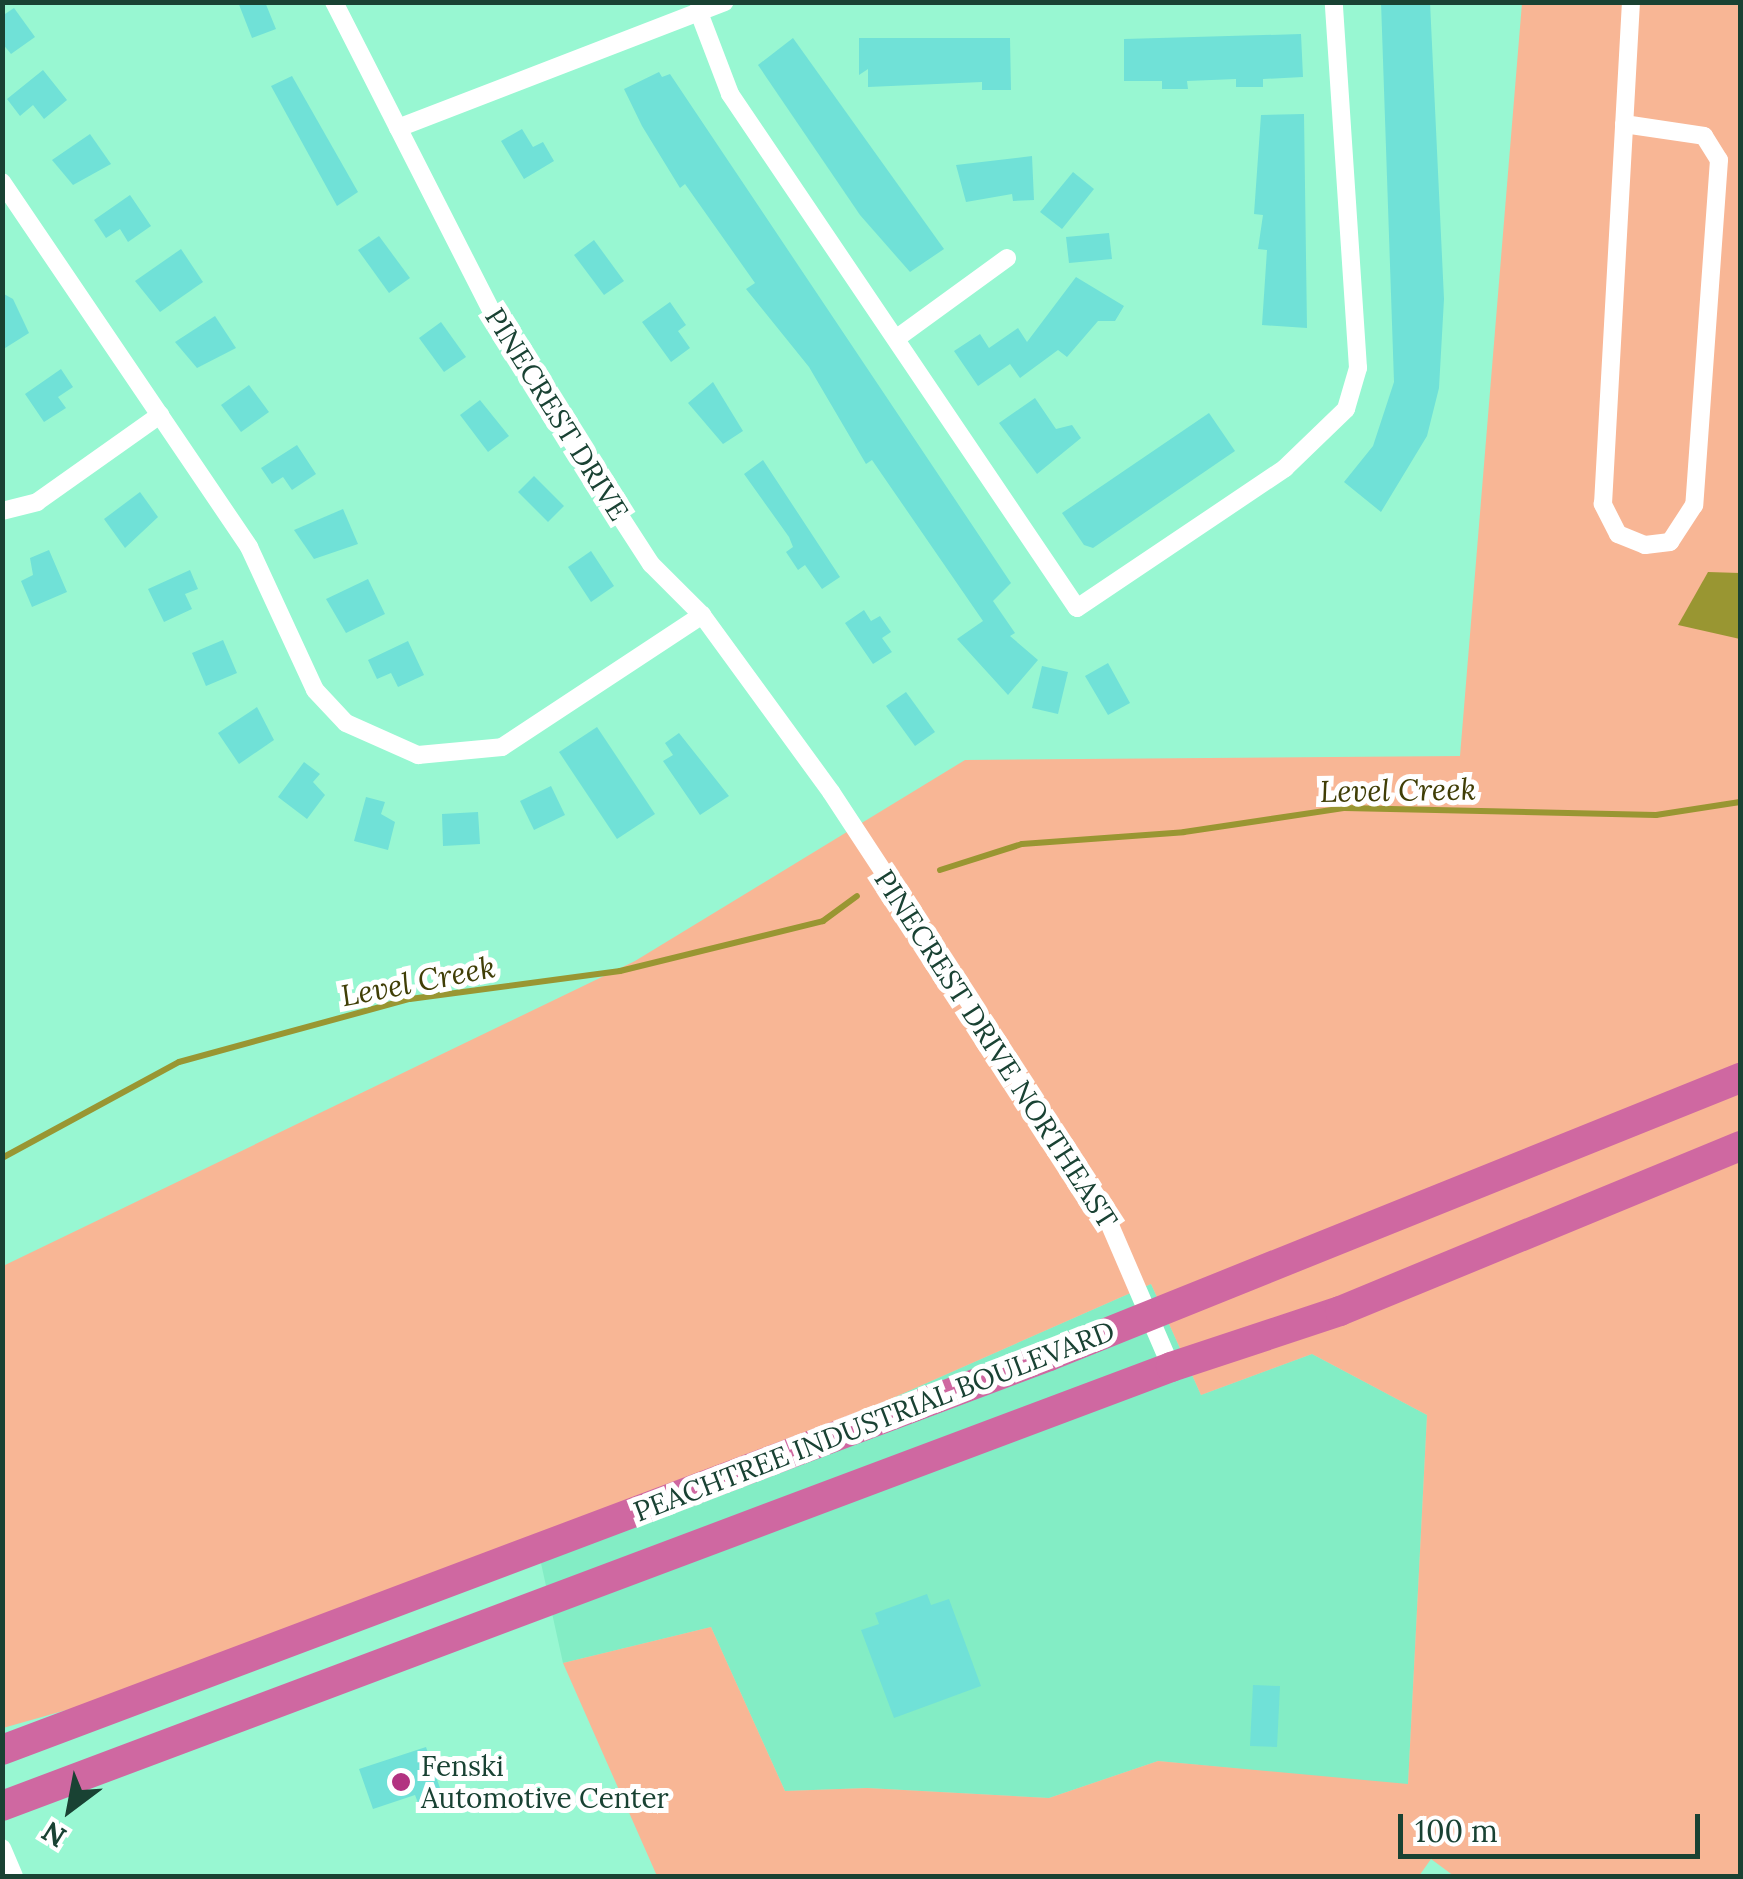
<!DOCTYPE html>
<style>
body{margin:0}
#map{position:relative;width:1743px;height:1879px;overflow:hidden;background:#98f7d2;font-family:Lora,serif}
div>[style]{position:absolute}
[style*='--x']{left:calc(var(--x)*1px);top:calc(var(--y)*1px);width:calc(var(--w)*1px);rotate:calc(var(--a)*1deg)}
.built>*{inset:0;background:#83edc5}
.green>*{inset:0;background:#f8b695}
.water>*{inset:0;background:#999632}
.stream>*{height:6px;margin:-3px;padding:0 3px;transform-origin:3px;border-radius:3px;background:#999632}
.building>*{inset:0;background:#70e1d7}
.street>*{height:18px;margin:-9px;padding:0 9px;transform-origin:9px;border-radius:9px;background:#fff}
.highway>*{height:30px;margin:-15px;padding:0 15px;transform-origin:15px;border-radius:15px;background:#cf68a1}
.dots>*{width:28px;height:28px;translate:-50% -50%;box-sizing:border-box;border:5px solid #fff;border-radius:50%}
span{translate:-50% -50%;white-space:nowrap;text-align:center;line-height:1.15;-webkit-text-stroke:10px #fff;paint-order:stroke}
.street-label{font-size:28px;color:#194233}
.poi-label{font-size:28px;color:#194233}
.left{translate:0 -50%;text-align:left}
.water-label{font-size:30px;color:#403e06;font-style:italic}
.frame{position:absolute;inset:0;border:5px solid #194233;pointer-events:none}
.north{position:absolute;left:20px;top:1759px;width:100px;height:100px;-webkit-text-stroke:8px #fff;paint-order:stroke;rotate:212deg;font-size:28px;font-weight:700;line-height:40px;text-align:center;color:#194233}
.north::after{content:'';display:block;margin:auto;width:35px;height:45px;background:#194233;clip-path:polygon(50% 0,100% 100%,50% 72%,0 100%)}
.scale{position:absolute;left:1398px;top:1814px;width:302px;height:45px;box-sizing:border-box;border:5px solid #194233;border-top:0;padding-left:12px;font-size:30px;line-height:35px;white-space:nowrap;color:#194233;-webkit-text-stroke:8px #fff;paint-order:stroke}
</style>
<div id="map">
<div class="built">
<div style="clip-path:polygon(1151px 1284px,1201px 1395px,1312px 1354px,1427px 1415px,1408px 1785px,1158px 1761px,1049px 1798px,867px 1788px,785px 1791px,711px 1627px,563px 1663px,537px 1545px,827px 1427px)"></div>
</div>
<div class="green">
<div style="clip-path:polygon(1522px 3px,1740px 3px,1740px 1876px,1454px 1876px,1431px 1859px,1419px 1876px,657px 1876px,563px 1663px,711px 1627px,785px 1791px,867px 1788px,1049px 1798px,1158px 1761px,1408px 1784px,1427px 1415px,1312px 1354px,1201px 1395px,1151px 1284px,827px 1427px,299px 1644px,3px 1728px,3px 1266px,635px 961px,965px 760px,1460px 756px)"></div>
</div>
<div class="water">
<div style="clip-path:polygon(1708px 572px,1740px 573px,1740px 639px,1678px 625px)"></div>
</div>
<div class="stream">
<div style="--x:940;--y:870;--w:86;--a:-17.6"></div>
<div style="--x:1022;--y:844;--w:162;--a:-4.2"></div>
<div style="--x:1184;--y:832;--w:163;--a:-8.5"></div>
<div style="--x:1345;--y:808;--w:311;--a:1.3"></div>
<div style="--x:1656;--y:815;--w:85;--a:-8.8"></div>
<div style="--x:2;--y:1158;--w:201;--a:-28.5"></div>
<div style="--x:179;--y:1062;--w:239;--a:-15.3"></div>
<div style="--x:410;--y:999;--w:212;--a:-7.6"></div>
<div style="--x:620;--y:971;--w:209;--a:-13.8"></div>
<div style="--x:823;--y:921;--w:42;--a:-36.3"></div>
</div>
<div class="building">
<div style="clip-path:polygon(238px 2px,265px 2px,276px 29px,252px 38px)"></div>
<div style="clip-path:polygon(1381px 2px,1430px 2px,1444px 299px,1439px 388px,1427px 436px,1381px 512px,1344px 482px,1373px 446px,1394px 382px)"></div>
<div style="clip-path:polygon(14px 8px,35px 37px,11px 54px,2px 43px,2px 16px)"></div>
<div style="clip-path:polygon(1301px 34px,1303px 77px,1263px 79px,1263px 87px,1236px 87px,1236px 79px,1187px 81px,1188px 89px,1162px 89px,1162px 81px,1124px 81px,1124px 39px)"></div>
<div style="clip-path:polygon(793px 38px,944px 249px,910px 272px,860px 215px,758px 65px)"></div>
<div style="clip-path:polygon(859px 38px,1010px 38px,1011px 90px,982px 90px,982px 82px,868px 87px,868px 69px,859px 75px)"></div>
<div style="clip-path:polygon(43px 70px,67px 100px,44px 119px,33px 105px,20px 116px,7px 99px)"></div>
<div style="clip-path:polygon(659px 72px,662px 77px,670px 74px,1011px 583px,993px 601px,1015px 633px,1010px 636px,1038px 660px,1008px 695px,957px 639px,983px 621px,872px 460px,866px 464px,809px 367px,746px 289px,755px 283px,685px 184px,680px 188px,642px 126px,624px 89px)"></div>
<div style="clip-path:polygon(292px 76px,358px 192px,337px 206px,271px 86px)"></div>
<div style="clip-path:polygon(1304px 114px,1307px 328px,1262px 325px,1267px 250px,1258px 249px,1263px 215px,1254px 214px,1261px 115px)"></div>
<div style="clip-path:polygon(522px 129px,533px 147px,543px 142px,554px 161px,524px 179px,501px 141px)"></div>
<div style="clip-path:polygon(90px 134px,111px 164px,73px 185px,52px 160px)"></div>
<div style="clip-path:polygon(1032px 156px,1034px 200px,1013px 201px,1012px 194px,966px 202px,956px 165px)"></div>
<div style="clip-path:polygon(1073px 172px,1094px 189px,1062px 229px,1040px 212px)"></div>
<div style="clip-path:polygon(130px 195px,151px 226px,128px 242px,120px 229px,106px 238px,94px 220px)"></div>
<div style="clip-path:polygon(1109px 233px,1112px 259px,1069px 263px,1066px 237px)"></div>
<div style="clip-path:polygon(379px 236px,410px 278px,389px 293px,358px 250px)"></div>
<div style="clip-path:polygon(594px 240px,624px 281px,604px 295px,574px 255px)"></div>
<div style="clip-path:polygon(181px 249px,203px 282px,160px 312px,135px 281px)"></div>
<div style="clip-path:polygon(1076px 277px,1124px 306px,1115px 321px,1098px 321px,1067px 357px,1058px 350px,1020px 378px,1010px 364px,978px 386px,954px 351px,980px 334px,989px 348px,1018px 328px,1027px 342px)"></div>
<div style="clip-path:polygon(2px 293px,13px 299px,29px 333px,2px 350px)"></div>
<div style="clip-path:polygon(670px 302px,686px 325px,678px 331px,690px 348px,671px 362px,642px 322px)"></div>
<div style="clip-path:polygon(215px 316px,236px 348px,197px 368px,175px 342px)"></div>
<div style="clip-path:polygon(441px 322px,466px 357px,444px 372px,419px 338px)"></div>
<div style="clip-path:polygon(61px 369px,73px 387px,58px 397px,66px 408px,44px 422px,25px 394px)"></div>
<div style="clip-path:polygon(713px 382px,743px 431px,723px 444px,688px 403px)"></div>
<div style="clip-path:polygon(249px 385px,269px 412px,241px 432px,221px 405px)"></div>
<div style="clip-path:polygon(1035px 398px,1056px 429px,1072px 425px,1081px 438px,1037px 474px,999px 423px)"></div>
<div style="clip-path:polygon(480px 400px,509px 436px,488px 452px,460px 415px)"></div>
<div style="clip-path:polygon(1209px 413px,1235px 451px,1093px 548px,1084px 545px,1062px 513px)"></div>
<div style="clip-path:polygon(297px 445px,316px 474px,292px 490px,283px 477px,272px 484px,261px 468px)"></div>
<div style="clip-path:polygon(763px 460px,840px 577px,822px 589px,805px 565px,798px 570px,786px 552px,793px 547px,789px 537px,744px 474px)"></div>
<div style="clip-path:polygon(534px 476px,564px 506px,548px 522px,518px 492px)"></div>
<div style="clip-path:polygon(140px 492px,158px 517px,125px 548px,104px 519px)"></div>
<div style="clip-path:polygon(343px 509px,358px 544px,314px 559px,294px 530px)"></div>
<div style="clip-path:polygon(49px 550px,67px 592px,32px 607px,21px 581px,33px 575px,30px 558px)"></div>
<div style="clip-path:polygon(591px 551px,614px 586px,591px 602px,568px 567px)"></div>
<div style="clip-path:polygon(190px 570px,198px 589px,185px 594px,192px 609px,164px 622px,148px 589px)"></div>
<div style="clip-path:polygon(368px 579px,385px 614px,346px 633px,326px 599px)"></div>
<div style="clip-path:polygon(864px 610px,871px 621px,880px 616px,891px 632px,882px 638px,892px 652px,873px 664px,845px 623px)"></div>
<div style="clip-path:polygon(223px 640px,237px 673px,206px 686px,192px 653px)"></div>
<div style="clip-path:polygon(408px 641px,424px 675px,398px 687px,391px 673px,377px 679px,368px 660px)"></div>
<div style="clip-path:polygon(1108px 663px,1130px 703px,1108px 715px,1085px 676px)"></div>
<div style="clip-path:polygon(1042px 666px,1068px 672px,1058px 714px,1032px 708px)"></div>
<div style="clip-path:polygon(906px 692px,935px 732px,915px 746px,886px 706px)"></div>
<div style="clip-path:polygon(257px 707px,274px 740px,239px 764px,218px 733px)"></div>
<div style="clip-path:polygon(597px 727px,655px 814px,617px 839px,559px 752px)"></div>
<div style="clip-path:polygon(679px 733px,729px 796px,700px 815px,663px 761px,673px 755px,665px 743px)"></div>
<div style="clip-path:polygon(304px 762px,320px 774px,313px 782px,325px 795px,307px 819px,278px 797px)"></div>
<div style="clip-path:polygon(551px 786px,565px 815px,534px 830px,520px 801px)"></div>
<div style="clip-path:polygon(366px 797px,385px 802px,381px 814px,395px 822px,388px 850px,354px 841px)"></div>
<div style="clip-path:polygon(478px 812px,480px 844px,443px 846px,442px 814px)"></div>
<div style="clip-path:polygon(927px 1594px,931px 1605px,949px 1599px,981px 1686px,894px 1718px,861px 1630px,879px 1624px,875px 1613px)"></div>
<div style="clip-path:polygon(1253px 1685px,1280px 1686px,1277px 1747px,1250px 1746px)"></div>
<div style="clip-path:polygon(426px 1747px,444px 1800px,420px 1808px,415px 1795px,373px 1809px,359px 1769px)"></div>
</div>
<div class="street">
<div style="--x:334;--y:2;--w:379;--a:63"></div>
<div style="--x:506;--y:340;--w:267;--a:57.1"></div>
<div style="--x:651;--y:564;--w:72;--a:45"></div>
<div style="--x:702;--y:615;--w:219;--a:53.9"></div>
<div style="--x:831;--y:792;--w:490;--a:56.7"></div>
<div style="--x:1100;--y:1202;--w:180;--a:66.7"></div>
<div style="--x:698;--y:10;--w:90;--a:69.1"></div>
<div style="--x:730;--y:94;--w:620;--a:55.98"></div>
<div style="--x:1077;--y:608;--w:251;--a:-33.9"></div>
<div style="--x:1285;--y:468;--w:85;--a:-44"></div>
<div style="--x:1346;--y:409;--w:43;--a:-73.7"></div>
<div style="--x:1358;--y:368;--w:367;--a:-93.8"></div>
<div style="--x:1624;--y:124;--w:81;--a:8.5"></div>
<div style="--x:1704;--y:136;--w:28;--a:58"></div>
<div style="--x:1719;--y:160;--w:346;--a:94.1"></div>
<div style="--x:1694;--y:505;--w:44;--a:123"></div>
<div style="--x:1670;--y:542;--w:25;--a:173"></div>
<div style="--x:1645;--y:545;--w:29;--a:-158"></div>
<div style="--x:1618;--y:534;--w:34;--a:-117"></div>
<div style="--x:1603;--y:504;--w:503;--a:-86.81"></div>
<div style="--x:398;--y:128;--w:350;--a:-21.1"></div>
<div style="--x:2;--y:182;--w:441;--a:55.9"></div>
<div style="--x:249;--y:547;--w:157;--a:65.2"></div>
<div style="--x:315;--y:690;--w:45;--a:46.8"></div>
<div style="--x:346;--y:723;--w:79;--a:24"></div>
<div style="--x:418;--y:755;--w:84;--a:-5.4"></div>
<div style="--x:502;--y:747;--w:240;--a:-33.4"></div>
<div style="--x:897;--y:338;--w:136;--a:-36"></div>
<div style="--x:2;--y:511;--w:36;--a:-14"></div>
<div style="--x:37;--y:502;--w:151;--a:-35.3"></div>
<div style="--x:2;--y:1848;--w:30;--a:67"></div>
</div>
<div class="highway">
<div style="--x:2;--y:1750;--w:1119;--a:-20.62"></div>
<div style="--x:1049;--y:1356;--w:745;--a:-21.92"></div>
<div style="--x:2;--y:1806;--w:1249;--a:-20.58"></div>
<div style="--x:1171;--y:1367;--w:178;--a:-18.3"></div>
<div style="--x:1340;--y:1311;--w:433;--a:-22.4"></div>
</div>
<div class="dots">
<div style="left:401px;top:1782px;background:#b23381"></div>
</div>
<div class="street-label">
<span style="left:557px;top:414px;rotate:58deg">PINECREST DRIVE</span>
<span style="left:996px;top:1049px;rotate:57deg">PINECREST DRIVE NORTHEAST</span>
<span style="left:874px;top:1421px;rotate:-21deg">PEACHTREE INDUSTRIAL BOULEVARD</span>
</div>
<div class="poi-label">
<span class="left" style="left:421px;top:1782px">Fenski<br>Automotive Center</span>
</div>
<div class="water-label">
<span style="left:1398px;top:790px;rotate:-1deg">Level Creek</span>
<span style="left:418px;top:981px;rotate:-11deg">Level Creek</span>
</div>
<div class="frame"></div>
<div class="north">N</div>
<div class="scale">100 m</div>
</div>
